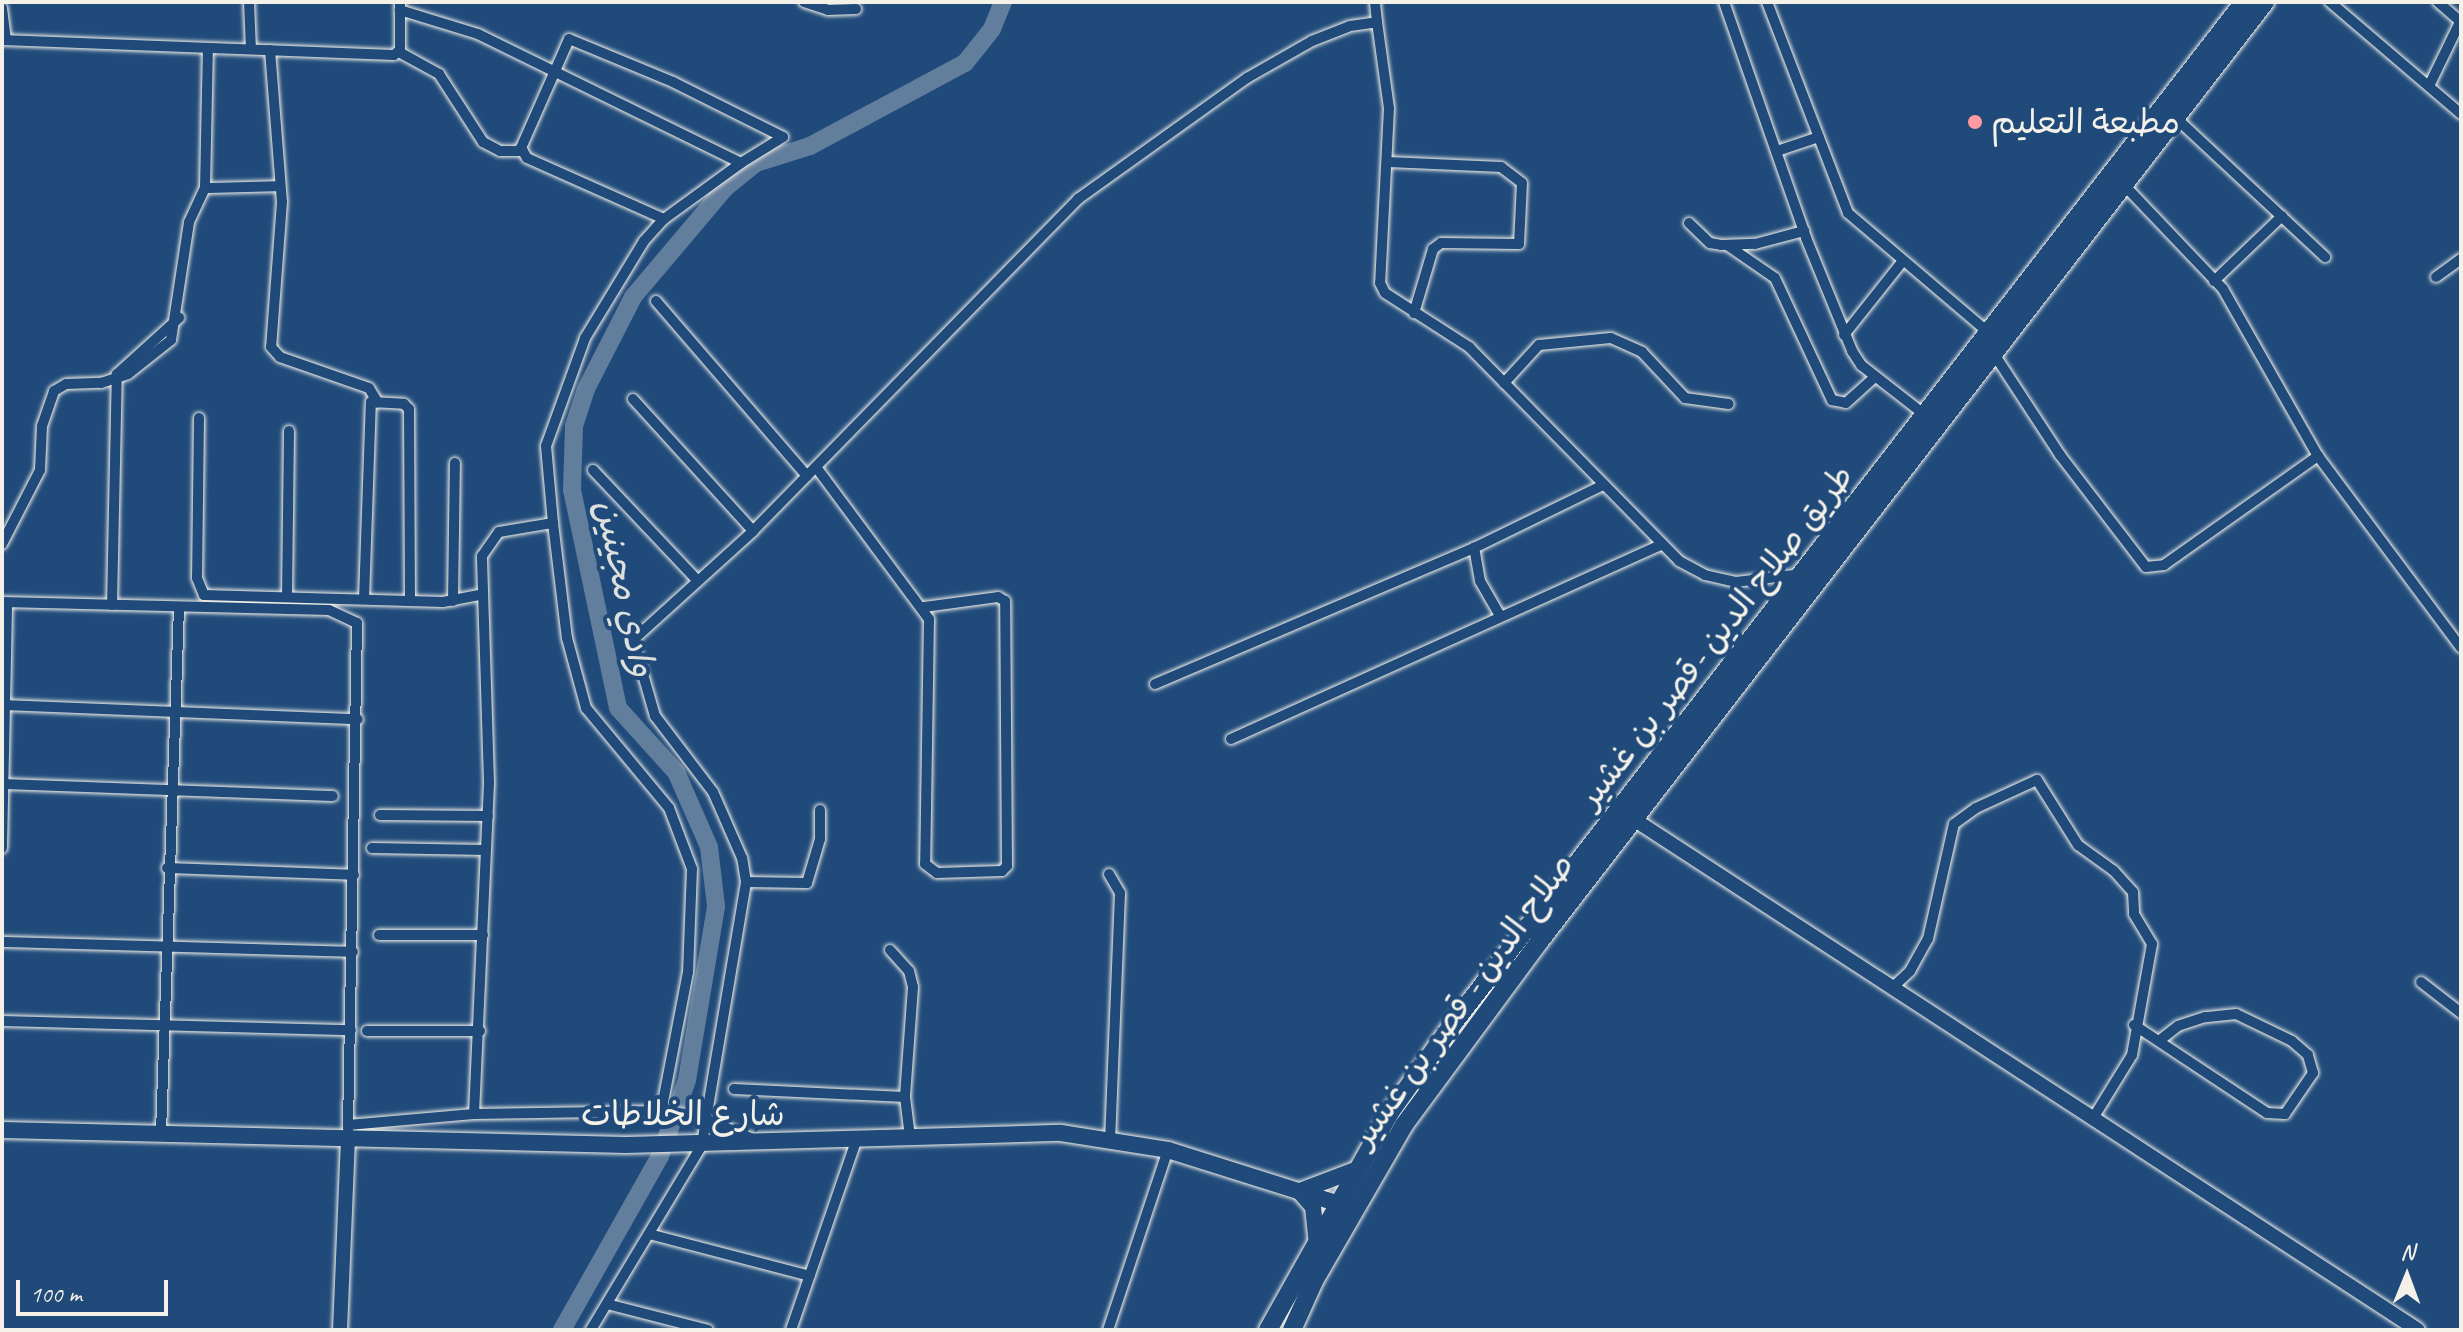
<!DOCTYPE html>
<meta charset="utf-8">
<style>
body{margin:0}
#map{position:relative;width:2463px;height:1332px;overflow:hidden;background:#1f4a7a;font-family:Caveat,"Playpen Sans Arabic",sans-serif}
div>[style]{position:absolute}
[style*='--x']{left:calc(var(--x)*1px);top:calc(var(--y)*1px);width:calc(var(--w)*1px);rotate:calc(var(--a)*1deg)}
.river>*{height:18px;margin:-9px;padding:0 9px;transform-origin:9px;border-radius:9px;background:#627e9d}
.roads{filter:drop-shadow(0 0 2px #f4f1e8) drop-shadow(0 0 2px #f4f1e8)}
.street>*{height:10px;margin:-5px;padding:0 5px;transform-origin:5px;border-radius:5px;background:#1f4a7a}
.secondary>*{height:14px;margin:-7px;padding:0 7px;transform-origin:7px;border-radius:7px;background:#1f4a7a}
.primary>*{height:16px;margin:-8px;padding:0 8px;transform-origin:8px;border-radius:8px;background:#1f4a7a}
.highway>*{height:18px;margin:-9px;padding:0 9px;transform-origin:9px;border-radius:9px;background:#1f4a7a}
.dots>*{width:22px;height:22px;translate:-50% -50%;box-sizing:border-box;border:4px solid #1f4a7a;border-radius:50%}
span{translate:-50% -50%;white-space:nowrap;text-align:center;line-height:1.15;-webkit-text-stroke:8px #1f4a7a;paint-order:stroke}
.poi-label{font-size:34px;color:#f4f1e8}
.left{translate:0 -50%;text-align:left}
.street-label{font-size:34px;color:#f4f1e8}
.water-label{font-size:36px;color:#dee0dd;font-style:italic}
.frame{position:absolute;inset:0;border:4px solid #f4f1e8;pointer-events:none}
.north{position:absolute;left:2367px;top:1236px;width:80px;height:80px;-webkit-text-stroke:6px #1f4a7a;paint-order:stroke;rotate:1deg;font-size:22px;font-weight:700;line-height:32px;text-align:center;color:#f4f1e8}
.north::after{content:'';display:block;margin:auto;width:28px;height:36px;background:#f4f1e8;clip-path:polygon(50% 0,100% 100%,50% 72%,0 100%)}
.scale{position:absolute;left:16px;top:1280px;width:152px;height:36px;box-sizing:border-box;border:4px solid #f4f1e8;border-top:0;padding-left:10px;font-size:24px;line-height:28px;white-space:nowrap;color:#f4f1e8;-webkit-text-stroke:6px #1f4a7a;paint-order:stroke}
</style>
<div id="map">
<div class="river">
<div style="--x:562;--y:1330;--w:200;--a:-60.6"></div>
<div style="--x:660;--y:1156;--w:81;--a:-70.4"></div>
<div style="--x:687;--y:1080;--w:176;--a:-80.5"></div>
<div style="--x:716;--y:906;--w:59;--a:-96.8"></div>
<div style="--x:709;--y:847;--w:82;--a:-113.7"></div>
<div style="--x:676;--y:772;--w:86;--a:-132.2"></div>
<div style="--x:618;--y:708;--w:223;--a:-101.9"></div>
<div style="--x:572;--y:490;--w:64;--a:-88.2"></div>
<div style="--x:574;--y:426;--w:39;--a:-72"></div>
<div style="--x:586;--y:389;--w:103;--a:-62.9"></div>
<div style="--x:633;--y:297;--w:143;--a:-49.8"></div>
<div style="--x:725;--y:188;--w:40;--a:-39"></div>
<div style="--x:756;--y:163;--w:57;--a:-17.5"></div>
<div style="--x:810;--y:146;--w:176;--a:-28.2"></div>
<div style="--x:965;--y:63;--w:43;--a:-51.5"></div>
<div style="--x:992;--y:29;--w:29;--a:-68"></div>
</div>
<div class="roads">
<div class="street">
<div style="--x:249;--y:2;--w:47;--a:87.6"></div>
<div style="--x:804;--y:2;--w:25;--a:18"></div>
<div style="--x:828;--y:10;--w:28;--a:-2"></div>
<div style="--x:1724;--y:2;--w:250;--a:70.8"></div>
<div style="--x:1806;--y:238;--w:122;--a:67.8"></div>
<div style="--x:1852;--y:351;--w:17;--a:57"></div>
<div style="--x:1861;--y:365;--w:81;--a:38"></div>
<div style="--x:1767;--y:2;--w:226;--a:69"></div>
<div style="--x:1848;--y:213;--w:184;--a:40.4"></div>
<div style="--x:2330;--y:2;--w:172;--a:40.5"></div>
<div style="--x:2438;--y:2;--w:30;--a:41"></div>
<div style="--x:2;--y:8;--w:32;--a:83"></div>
<div style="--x:1377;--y:22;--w:87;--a:82.1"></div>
<div style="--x:1389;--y:108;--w:175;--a:92.9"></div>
<div style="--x:1380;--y:283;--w:11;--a:63"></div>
<div style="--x:1385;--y:293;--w:100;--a:32.7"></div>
<div style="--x:1469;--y:347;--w:300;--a:45.5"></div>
<div style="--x:1679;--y:561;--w:30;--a:28"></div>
<div style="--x:1705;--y:575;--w:31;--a:13"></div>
<div style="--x:1735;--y:582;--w:67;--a:-6.8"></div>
<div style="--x:2;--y:40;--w:392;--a:2.2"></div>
<div style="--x:394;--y:55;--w:8;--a:-40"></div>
<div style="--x:400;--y:50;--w:48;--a:-90"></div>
<div style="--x:270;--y:50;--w:152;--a:85.5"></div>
<div style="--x:282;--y:202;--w:145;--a:94.3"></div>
<div style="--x:271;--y:347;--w:13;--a:48"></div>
<div style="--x:280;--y:357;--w:94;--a:19.2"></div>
<div style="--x:369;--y:388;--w:17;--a:59"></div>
<div style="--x:399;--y:52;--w:46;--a:28.8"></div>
<div style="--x:439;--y:74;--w:81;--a:57.1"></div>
<div style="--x:483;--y:142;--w:19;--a:28"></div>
<div style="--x:500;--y:151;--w:23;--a:0"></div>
<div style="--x:2429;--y:86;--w:71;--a:-64.2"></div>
<div style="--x:2176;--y:118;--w:204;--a:43"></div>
<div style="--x:1777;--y:151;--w:44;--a:-18.4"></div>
<div style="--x:1388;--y:162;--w:113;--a:2.5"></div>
<div style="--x:1501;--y:167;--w:26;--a:37"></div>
<div style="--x:1522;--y:183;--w:61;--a:92.8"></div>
<div style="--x:1519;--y:244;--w:78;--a:-179.3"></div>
<div style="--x:1441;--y:243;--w:10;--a:143"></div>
<div style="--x:1433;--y:249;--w:67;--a:106.5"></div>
<div style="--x:2125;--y:186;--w:142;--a:46.4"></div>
<div style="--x:2223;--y:289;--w:192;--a:60.4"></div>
<div style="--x:2318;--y:456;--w:239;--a:53.3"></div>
<div style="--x:205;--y:188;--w:75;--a:-1.5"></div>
<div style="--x:664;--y:219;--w:150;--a:-156"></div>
<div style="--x:527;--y:158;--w:12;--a:-121"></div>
<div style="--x:521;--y:148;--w:119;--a:-66.2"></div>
<div style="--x:569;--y:39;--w:113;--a:22.5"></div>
<div style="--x:673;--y:82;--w:123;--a:26.6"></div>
<div style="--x:783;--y:137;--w:49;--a:148.2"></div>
<div style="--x:1689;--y:223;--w:29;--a:44"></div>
<div style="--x:1710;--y:243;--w:11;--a:10"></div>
<div style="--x:1721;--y:245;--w:34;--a:-2"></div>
<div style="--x:1755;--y:244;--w:51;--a:-14.9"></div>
<div style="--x:1727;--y:245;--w:58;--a:34.5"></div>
<div style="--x:1775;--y:278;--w:135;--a:65"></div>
<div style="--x:1832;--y:400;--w:14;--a:12"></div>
<div style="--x:1846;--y:403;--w:39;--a:-42"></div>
<div style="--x:2436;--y:277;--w:31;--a:-36"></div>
<div style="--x:2214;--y:281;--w:94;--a:-43.7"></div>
<div style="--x:656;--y:301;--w:231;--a:49.2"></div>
<div style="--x:1844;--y:335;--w:93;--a:-51.5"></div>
<div style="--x:1994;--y:354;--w:121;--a:56.8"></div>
<div style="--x:2060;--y:455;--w:141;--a:52.5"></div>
<div style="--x:2146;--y:567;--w:18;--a:-6"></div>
<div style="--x:2164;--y:565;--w:189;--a:-35.3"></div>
<div style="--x:1504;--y:383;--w:52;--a:-47.4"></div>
<div style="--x:1539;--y:345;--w:72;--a:-5.6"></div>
<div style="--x:1611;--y:338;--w:34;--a:24"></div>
<div style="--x:1642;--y:352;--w:63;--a:46.9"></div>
<div style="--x:1685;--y:398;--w:44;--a:7.8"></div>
<div style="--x:633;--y:399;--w:178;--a:47.7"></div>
<div style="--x:199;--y:418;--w:160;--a:90.7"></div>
<div style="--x:197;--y:578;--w:18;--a:68"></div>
<div style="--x:204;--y:595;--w:239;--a:1.7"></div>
<div style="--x:443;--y:602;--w:38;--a:-11"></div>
<div style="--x:816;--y:467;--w:189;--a:53.4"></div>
<div style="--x:929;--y:619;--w:245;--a:90.9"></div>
<div style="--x:925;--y:864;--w:15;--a:37"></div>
<div style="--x:937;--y:873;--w:65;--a:-1.8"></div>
<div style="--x:1002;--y:871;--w:7;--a:-45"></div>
<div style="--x:1007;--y:866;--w:265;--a:-90.4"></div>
<div style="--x:1005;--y:601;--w:8;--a:-150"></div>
<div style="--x:998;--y:597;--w:75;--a:172.3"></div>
<div style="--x:593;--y:470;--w:151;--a:46.6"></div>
<div style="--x:553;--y:523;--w:116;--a:83.1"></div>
<div style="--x:567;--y:638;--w:73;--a:74.8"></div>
<div style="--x:586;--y:708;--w:130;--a:50.3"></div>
<div style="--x:669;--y:808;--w:65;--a:69.3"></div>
<div style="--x:692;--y:869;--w:103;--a:92.2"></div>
<div style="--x:688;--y:972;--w:132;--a:100.9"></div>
<div style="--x:663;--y:1102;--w:9;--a:77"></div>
<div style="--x:665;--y:1111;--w:42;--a:11"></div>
<div style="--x:706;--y:1119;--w:26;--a:99"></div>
<div style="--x:702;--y:1145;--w:216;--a:121"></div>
<div style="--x:2;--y:544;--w:83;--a:-62.8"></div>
<div style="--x:40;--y:470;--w:44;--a:-87.4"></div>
<div style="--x:42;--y:426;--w:37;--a:-71"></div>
<div style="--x:54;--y:391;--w:14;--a:-30"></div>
<div style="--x:66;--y:384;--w:35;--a:-2"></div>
<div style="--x:101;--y:383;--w:28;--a:-18"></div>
<div style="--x:128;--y:374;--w:55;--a:-38.3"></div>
<div style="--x:171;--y:340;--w:119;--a:-81.3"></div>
<div style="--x:189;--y:222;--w:38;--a:-65"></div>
<div style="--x:205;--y:188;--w:140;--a:-88.8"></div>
<div style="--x:287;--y:596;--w:165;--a:-89.3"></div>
<div style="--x:364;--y:599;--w:197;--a:-88"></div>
<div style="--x:371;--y:402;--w:33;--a:3"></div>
<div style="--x:404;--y:404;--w:7;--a:45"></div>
<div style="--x:409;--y:409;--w:192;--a:89.7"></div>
<div style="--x:453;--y:601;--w:138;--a:-89.2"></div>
<div style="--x:2;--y:602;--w:327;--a:1.4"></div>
<div style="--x:329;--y:610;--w:31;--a:25"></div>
<div style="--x:357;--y:623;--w:506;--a:91.02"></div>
<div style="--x:112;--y:605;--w:231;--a:-88.8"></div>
<div style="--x:117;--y:374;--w:84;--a:-42.1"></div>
<div style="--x:1499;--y:614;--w:38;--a:-120"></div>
<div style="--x:1480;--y:581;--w:34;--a:-100"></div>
<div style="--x:1474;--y:548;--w:144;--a:-26"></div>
<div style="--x:1155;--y:684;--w:347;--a:-23.1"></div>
<div style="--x:2;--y:705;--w:356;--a:2.3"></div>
<div style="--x:1231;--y:739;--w:473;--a:-24.3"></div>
<div style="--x:2;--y:784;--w:331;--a:2.1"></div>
<div style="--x:380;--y:815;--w:108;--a:0.5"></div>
<div style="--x:2;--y:848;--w:245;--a:-88.8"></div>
<div style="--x:372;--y:848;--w:114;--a:1"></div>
<div style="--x:167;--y:868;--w:187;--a:2.1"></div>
<div style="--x:1109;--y:874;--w:22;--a:60"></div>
<div style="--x:1120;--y:893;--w:246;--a:92.3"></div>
<div style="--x:746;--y:882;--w:61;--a:0.9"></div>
<div style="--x:807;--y:883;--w:46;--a:-73.5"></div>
<div style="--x:820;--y:839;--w:29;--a:-90"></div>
<div style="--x:379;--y:935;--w:104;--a:0"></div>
<div style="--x:2;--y:942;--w:351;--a:1.6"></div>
<div style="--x:890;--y:950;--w:28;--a:48"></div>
<div style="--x:909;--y:971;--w:16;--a:76"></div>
<div style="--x:913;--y:987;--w:110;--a:94.2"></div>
<div style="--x:905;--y:1097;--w:40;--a:82.9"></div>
<div style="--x:2421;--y:982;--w:51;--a:37.8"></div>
<div style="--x:1892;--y:988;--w:25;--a:-43"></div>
<div style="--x:1910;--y:971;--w:37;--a:-61"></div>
<div style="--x:1928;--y:939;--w:118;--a:-77.3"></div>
<div style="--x:1954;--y:824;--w:27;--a:-36"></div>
<div style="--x:1976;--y:808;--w:67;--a:-24.7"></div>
<div style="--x:2037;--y:780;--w:77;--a:57.8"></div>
<div style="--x:2078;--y:845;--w:44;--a:35.8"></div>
<div style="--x:2114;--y:871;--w:28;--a:48"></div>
<div style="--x:2133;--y:892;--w:22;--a:87"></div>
<div style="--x:2134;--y:914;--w:35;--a:59"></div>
<div style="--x:2152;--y:944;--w:113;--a:100.2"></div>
<div style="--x:2132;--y:1055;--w:76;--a:121.6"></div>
<div style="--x:2;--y:1021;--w:349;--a:1.5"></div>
<div style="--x:2134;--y:1025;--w:159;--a:33.5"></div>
<div style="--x:2267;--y:1113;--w:18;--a:3"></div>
<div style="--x:2285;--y:1114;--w:50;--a:-55.7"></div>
<div style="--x:2313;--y:1073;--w:19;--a:-106"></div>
<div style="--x:2308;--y:1055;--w:21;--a:-139"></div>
<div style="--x:2292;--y:1041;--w:62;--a:-154.3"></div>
<div style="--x:2236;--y:1014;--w:31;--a:174"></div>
<div style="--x:2205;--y:1017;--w:28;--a:162"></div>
<div style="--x:2178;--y:1026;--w:24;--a:142"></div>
<div style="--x:367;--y:1031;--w:113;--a:0"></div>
<div style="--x:734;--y:1089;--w:171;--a:2.7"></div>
<div style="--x:474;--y:1114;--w:191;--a:-0.9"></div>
<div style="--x:348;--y:1125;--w:126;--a:-5"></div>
<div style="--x:474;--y:1114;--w:332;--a:-87.4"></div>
<div style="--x:489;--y:782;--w:226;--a:-91.8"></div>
<div style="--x:482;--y:556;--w:29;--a:-55"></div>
<div style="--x:499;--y:532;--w:55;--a:-9.5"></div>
<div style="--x:553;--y:523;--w:77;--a:-95.2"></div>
<div style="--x:546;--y:446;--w:115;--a:-70.1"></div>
<div style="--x:585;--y:338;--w:114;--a:-58.7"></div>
<div style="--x:644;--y:241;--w:30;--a:-48"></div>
<div style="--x:664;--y:219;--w:95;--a:-36"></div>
<div style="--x:741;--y:163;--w:293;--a:-153.9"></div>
<div style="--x:478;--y:34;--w:82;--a:-162.9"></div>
<div style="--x:161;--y:1133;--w:526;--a:-88.04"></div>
<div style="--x:753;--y:1139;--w:51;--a:-156.9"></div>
<div style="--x:706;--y:1119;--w:240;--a:-80.4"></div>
<div style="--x:746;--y:882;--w:24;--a:-99"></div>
<div style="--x:742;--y:858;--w:72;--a:-113.7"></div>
<div style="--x:713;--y:792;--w:96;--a:-127.3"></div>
<div style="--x:655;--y:716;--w:79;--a:-106.1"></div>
<div style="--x:633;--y:640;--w:162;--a:-42.2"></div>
<div style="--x:753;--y:531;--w:465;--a:-45.6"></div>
<div style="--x:1078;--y:199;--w:208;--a:-35.6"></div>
<div style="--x:1247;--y:78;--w:75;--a:-29.6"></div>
<div style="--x:1312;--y:41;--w:41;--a:-21.5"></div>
<div style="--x:1350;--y:26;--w:27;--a:-8"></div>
<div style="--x:1377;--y:22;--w:20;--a:-96"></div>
<div style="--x:649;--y:1234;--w:166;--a:14.6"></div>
<div style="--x:607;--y:1304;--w:104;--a:14.4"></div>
<div style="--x:791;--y:1330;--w:200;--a:-71"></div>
<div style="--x:1108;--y:1330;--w:190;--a:-71.6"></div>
</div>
<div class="secondary">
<div style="--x:1635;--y:820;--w:934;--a:33.08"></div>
<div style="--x:340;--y:1330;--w:189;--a:-87.6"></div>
</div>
<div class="primary">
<div style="--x:2;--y:1130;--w:624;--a:1.38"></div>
<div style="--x:626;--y:1145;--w:435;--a:-1.6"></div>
<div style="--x:1061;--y:1133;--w:108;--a:9"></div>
<div style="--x:1168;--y:1150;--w:190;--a:17.5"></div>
<div style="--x:1300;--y:1191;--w:62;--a:-20.8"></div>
<div style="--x:1300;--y:1192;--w:20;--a:49"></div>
<div style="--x:1313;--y:1207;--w:31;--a:84"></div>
</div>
<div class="highway">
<div style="--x:1268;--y:1330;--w:251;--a:-60.7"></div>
<div style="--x:1391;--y:1111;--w:110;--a:-54.6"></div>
<div style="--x:1455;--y:1021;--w:1289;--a:-52.25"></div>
<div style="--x:1292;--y:1330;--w:54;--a:-65.8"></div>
<div style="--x:1314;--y:1281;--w:180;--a:-60"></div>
<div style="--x:1404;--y:1125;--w:227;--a:-53.6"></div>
<div style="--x:1539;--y:942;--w:1188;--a:-52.32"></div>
</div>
</div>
<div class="dots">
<div style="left:1975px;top:122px;background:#ff9aa2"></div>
</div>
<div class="poi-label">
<span class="left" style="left:1991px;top:122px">مطبعة التعليم</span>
</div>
<div class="street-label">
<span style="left:1715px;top:636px;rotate:-52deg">طريق صلاح الدين -قصر بن غشير</span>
<span style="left:1462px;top:1000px;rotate:-54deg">صلاح الدين - قصر بن غشير</span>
<span style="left:683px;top:1114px">شارع الخلاطات</span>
</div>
<div class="water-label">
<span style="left:625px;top:588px;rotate:78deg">وادي مجينين</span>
</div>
<div class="frame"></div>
<div class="north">N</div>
<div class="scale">100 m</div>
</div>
